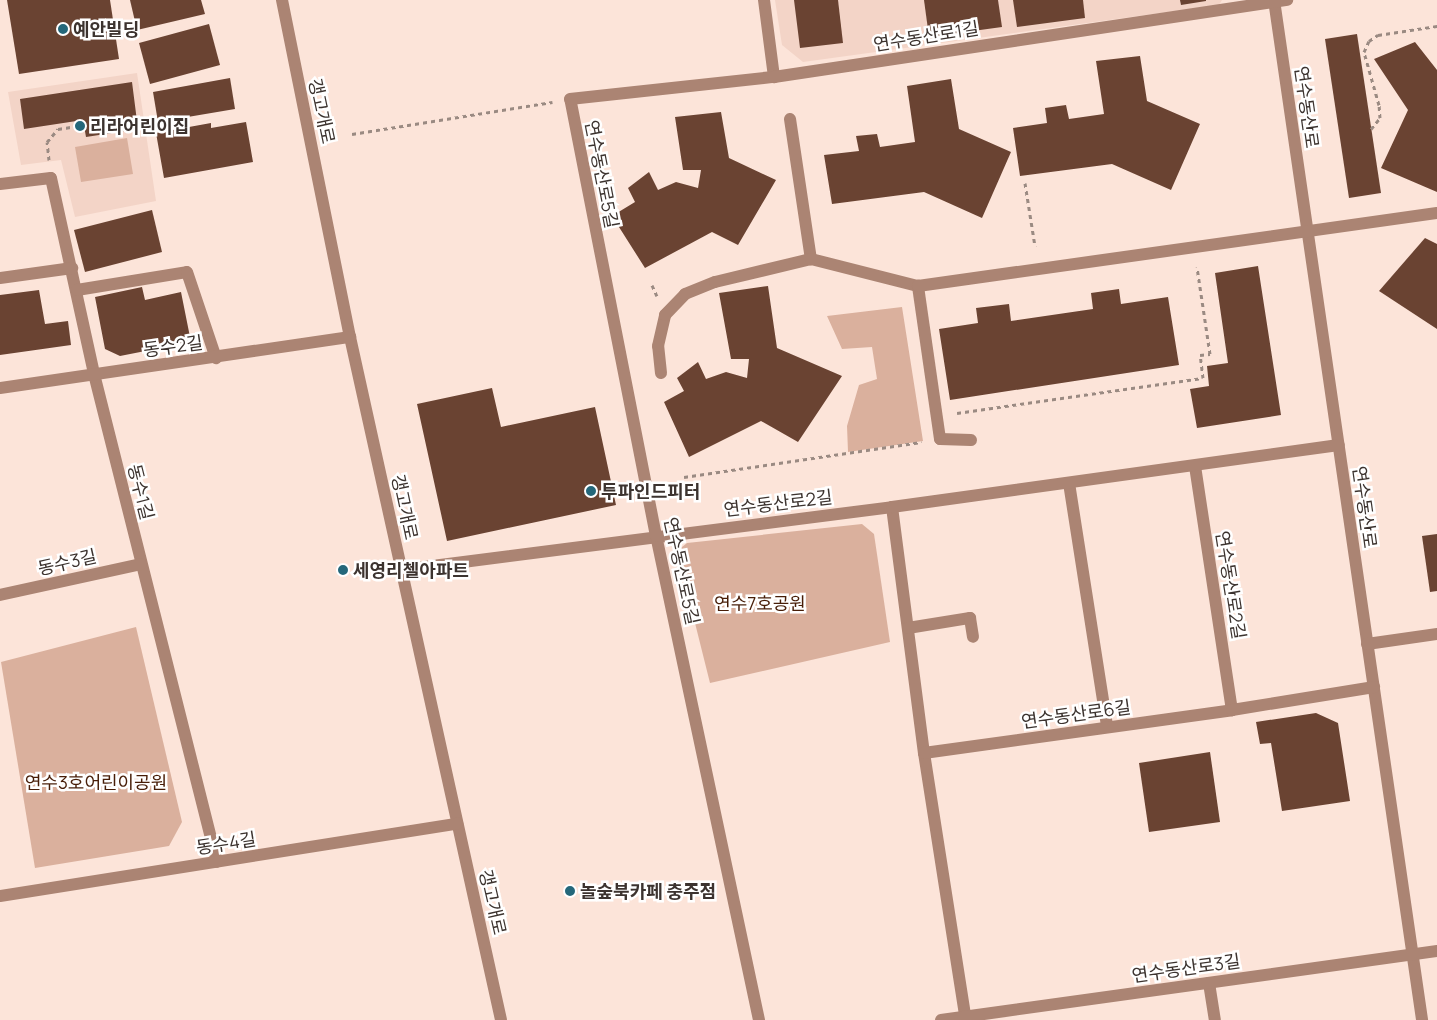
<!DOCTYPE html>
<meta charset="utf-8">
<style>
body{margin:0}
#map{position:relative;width:1437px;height:1020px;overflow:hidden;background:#fce4d9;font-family:Manrope,"Noto Sans KR",sans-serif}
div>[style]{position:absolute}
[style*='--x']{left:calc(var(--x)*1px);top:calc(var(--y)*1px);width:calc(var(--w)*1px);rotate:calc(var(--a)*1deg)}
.built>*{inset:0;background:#f3d4c7}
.green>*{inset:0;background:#dab09d}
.building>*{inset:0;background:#6a4332}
.path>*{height:3px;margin-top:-1.5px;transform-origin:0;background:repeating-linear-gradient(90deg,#9a8a82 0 4px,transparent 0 8px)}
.minor>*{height:12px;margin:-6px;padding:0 6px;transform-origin:6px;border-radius:6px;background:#ab8473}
.dots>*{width:14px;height:14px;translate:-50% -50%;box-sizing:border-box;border:2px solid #fff;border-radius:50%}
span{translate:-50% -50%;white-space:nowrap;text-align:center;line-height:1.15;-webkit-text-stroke:5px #fff;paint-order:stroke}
.poi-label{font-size:18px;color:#3c332f;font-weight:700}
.left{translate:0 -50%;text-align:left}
.street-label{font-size:18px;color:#3c332f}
.park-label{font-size:18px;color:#471d07}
</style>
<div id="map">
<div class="built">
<div style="clip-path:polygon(775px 0,1222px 0,1219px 5px,803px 62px,782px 45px)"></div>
<div style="clip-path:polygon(137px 73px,156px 201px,75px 217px,61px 160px,21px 165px,8px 92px)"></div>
</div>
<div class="green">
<div style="clip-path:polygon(127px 138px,133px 174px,81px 182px,75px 147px)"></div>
<div style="clip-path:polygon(902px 307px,923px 441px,848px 452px,847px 426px,859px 385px,877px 379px,872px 347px,842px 349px,827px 316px)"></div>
<div style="clip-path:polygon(862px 524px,874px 534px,890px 642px,710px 683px,677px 551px,687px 543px)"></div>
<div style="clip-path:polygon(136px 627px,182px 822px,169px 846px,35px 868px,1px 662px)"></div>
</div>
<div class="building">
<div style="clip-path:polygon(7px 0,110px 0,119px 59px,19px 74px)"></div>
<div style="clip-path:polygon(130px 0,201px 0,205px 14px,137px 30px)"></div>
<div style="clip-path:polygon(794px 0,838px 0,843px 43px,800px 48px)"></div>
<div style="clip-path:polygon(924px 0,998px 0,1002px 27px,929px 37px)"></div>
<div style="clip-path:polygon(1013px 0,1083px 0,1085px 18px,1017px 27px)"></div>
<div style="clip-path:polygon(1180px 0,1206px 0,1206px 1px,1181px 5px)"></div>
<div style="clip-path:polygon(209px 24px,220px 65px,150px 84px,139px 43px)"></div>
<div style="clip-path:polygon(1357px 34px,1381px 193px,1349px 198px,1325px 39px)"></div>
<div style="clip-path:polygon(1415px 42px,1437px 70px,1437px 192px,1381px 168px,1408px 110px,1374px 59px)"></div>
<div style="clip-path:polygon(1140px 56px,1147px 101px,1200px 124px,1171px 190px,1112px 164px,1020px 176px,1013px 128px,1047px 123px,1045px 108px,1066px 105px,1069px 119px,1104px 114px,1096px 61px)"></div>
<div style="clip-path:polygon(230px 78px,235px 109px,158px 122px,153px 92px)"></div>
<div style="clip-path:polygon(951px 79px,959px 129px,1011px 152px,982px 218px,924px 192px,832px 204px,824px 155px,859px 151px,856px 136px,877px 134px,880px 147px,915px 142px,907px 86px)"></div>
<div style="clip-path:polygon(132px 82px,138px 129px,86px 137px,83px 120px,24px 129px,20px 99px)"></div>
<div style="clip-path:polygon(721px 112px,729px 158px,776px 180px,738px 245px,712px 232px,645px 268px,612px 216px,635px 202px,628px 188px,649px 172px,658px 190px,676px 182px,698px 188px,701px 170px,683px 170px,675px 117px)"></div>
<div style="clip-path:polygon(246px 122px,253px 162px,164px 178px,156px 133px,211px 123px,211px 128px)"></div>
<div style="clip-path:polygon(152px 210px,162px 252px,85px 272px,74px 230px)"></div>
<div style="clip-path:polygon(1425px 238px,1437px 244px,1437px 329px,1379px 291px)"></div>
<div style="clip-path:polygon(1258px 266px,1281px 415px,1197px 428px,1190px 389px,1209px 386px,1207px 366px,1228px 363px,1215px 273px)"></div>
<div style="clip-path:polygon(768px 286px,777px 348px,842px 376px,798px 442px,761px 421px,689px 457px,664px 402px,684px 391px,677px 378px,698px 362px,706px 379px,726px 372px,747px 378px,749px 359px,731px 359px,719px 293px)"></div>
<div style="clip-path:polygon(142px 287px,145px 300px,181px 292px,191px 342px,120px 356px,105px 349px,95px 297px)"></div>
<div style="clip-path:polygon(1119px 289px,1121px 304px,1168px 297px,1179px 365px,950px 400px,939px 329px,978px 323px,976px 308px,1009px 304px,1011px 321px,1093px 309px,1091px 293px)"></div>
<div style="clip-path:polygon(39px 290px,45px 324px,68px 321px,71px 345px,0 355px,0 295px)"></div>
<div style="clip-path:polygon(492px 388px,501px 427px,595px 407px,616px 505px,447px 541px,417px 404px)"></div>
<div style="clip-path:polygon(1437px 534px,1437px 591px,1430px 592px,1422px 536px)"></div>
<div style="clip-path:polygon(1316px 713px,1338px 723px,1350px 801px,1282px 811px,1271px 743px,1260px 744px,1256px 722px)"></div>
<div style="clip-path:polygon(1210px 752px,1220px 822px,1149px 832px,1139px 763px)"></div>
</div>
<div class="path">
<div style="--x:1371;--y:129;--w:14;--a:-51"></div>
<div style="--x:1380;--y:118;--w:13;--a:-94"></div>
<div style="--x:1379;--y:105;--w:55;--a:-105.8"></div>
<div style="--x:1364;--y:52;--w:12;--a:-66"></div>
<div style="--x:1369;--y:41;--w:11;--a:-34"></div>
<div style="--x:1378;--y:35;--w:60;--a:-8.7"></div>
<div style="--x:352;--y:134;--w:203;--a:-9.1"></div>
<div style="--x:49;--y:160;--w:18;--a:-96"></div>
<div style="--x:47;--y:142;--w:17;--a:-50"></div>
<div style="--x:58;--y:129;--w:26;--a:-9"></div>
<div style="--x:1025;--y:183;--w:64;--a:81"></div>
<div style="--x:652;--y:285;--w:12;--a:66"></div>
<div style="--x:957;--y:413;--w:248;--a:-8.1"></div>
<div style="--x:1203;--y:378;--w:23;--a:-97"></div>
<div style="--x:1200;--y:355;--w:10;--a:-6"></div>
<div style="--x:1210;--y:354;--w:88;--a:-98.5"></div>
<div style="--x:684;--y:477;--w:240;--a:-8.4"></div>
</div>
<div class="minor">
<div style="--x:282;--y:0;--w:344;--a:78.6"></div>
<div style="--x:350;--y:337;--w:699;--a:77.53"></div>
<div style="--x:764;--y:0;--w:78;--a:82.6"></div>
<div style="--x:1274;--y:0;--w:1031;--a:81.74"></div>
<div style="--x:790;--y:119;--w:142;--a:81.5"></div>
<div style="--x:0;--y:184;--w:51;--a:-6.7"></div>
<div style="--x:51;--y:178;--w:201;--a:77.6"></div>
<div style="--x:94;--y:374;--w:503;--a:75.85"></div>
<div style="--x:0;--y:278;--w:73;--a:-7.9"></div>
<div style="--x:77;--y:290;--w:111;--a:-9.3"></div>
<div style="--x:187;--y:272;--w:91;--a:71.4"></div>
<div style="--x:661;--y:373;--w:27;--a:-96"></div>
<div style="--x:658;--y:346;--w:32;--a:-77"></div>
<div style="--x:665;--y:315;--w:29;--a:-46"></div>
<div style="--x:685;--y:294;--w:32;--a:-22"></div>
<div style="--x:715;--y:282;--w:99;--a:-13.5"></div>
<div style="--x:811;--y:259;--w:110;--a:14.2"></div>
<div style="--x:0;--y:388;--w:354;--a:-8.3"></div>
<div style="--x:971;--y:440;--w:31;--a:-178"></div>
<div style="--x:940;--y:439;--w:155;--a:-98.2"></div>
<div style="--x:918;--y:286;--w:524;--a:-8.01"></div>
<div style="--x:1195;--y:466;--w:247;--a:81.4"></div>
<div style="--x:1069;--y:483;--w:247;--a:81.1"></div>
<div style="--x:892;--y:507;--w:248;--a:82.6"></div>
<div style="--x:924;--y:753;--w:270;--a:81.1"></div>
<div style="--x:401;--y:570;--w:495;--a:-7.3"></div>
<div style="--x:892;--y:507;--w:451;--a:-7.9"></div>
<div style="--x:0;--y:595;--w:144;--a:-12.4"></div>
<div style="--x:908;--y:628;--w:63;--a:-9.2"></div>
<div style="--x:970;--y:618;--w:19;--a:81"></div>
<div style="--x:1367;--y:644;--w:71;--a:-8.1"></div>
<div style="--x:924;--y:753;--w:311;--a:-7.9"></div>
<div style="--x:1232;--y:710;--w:144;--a:-9.2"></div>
<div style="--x:0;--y:896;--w:463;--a:-9"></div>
<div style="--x:1209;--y:983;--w:37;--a:81"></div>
<div style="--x:759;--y:1020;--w:495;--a:-102"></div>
<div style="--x:656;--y:536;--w:445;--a:-101.1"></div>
<div style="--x:570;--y:99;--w:205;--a:-6.2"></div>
<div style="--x:774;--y:77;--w:519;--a:-8.54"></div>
<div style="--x:941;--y:1020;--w:501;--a:-7.92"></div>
</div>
<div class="dots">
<div style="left:63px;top:29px;background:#24677a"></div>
<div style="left:80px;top:126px;background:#24677a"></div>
<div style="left:591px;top:491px;background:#24677a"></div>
<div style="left:343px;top:570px;background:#24677a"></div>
<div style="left:570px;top:891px;background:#24677a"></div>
</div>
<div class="poi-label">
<span class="left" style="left:73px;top:29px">예안빌딩</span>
<span class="left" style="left:90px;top:126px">리라어린이집</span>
<span class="left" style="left:601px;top:491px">투파인드피터</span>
<span class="left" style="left:353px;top:570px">세영리첼아파트</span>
<span class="left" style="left:580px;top:891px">놀숲북카페 충주점</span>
</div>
<div class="street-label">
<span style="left:926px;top:36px;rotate:-9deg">연수동산로1길</span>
<span style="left:1307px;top:107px;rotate:82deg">연수동산로</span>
<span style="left:322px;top:111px;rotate:78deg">갱고개로</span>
<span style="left:602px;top:174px;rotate:79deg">연수동산로5길</span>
<span style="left:173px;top:346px;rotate:-8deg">동수2길</span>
<span style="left:141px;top:492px;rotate:76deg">동수1길</span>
<span style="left:778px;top:503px;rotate:-7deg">연수동산로2길</span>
<span style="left:405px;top:507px;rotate:78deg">갱고개로</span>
<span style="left:1365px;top:507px;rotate:82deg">연수동산로</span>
<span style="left:67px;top:562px;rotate:-13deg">동수3길</span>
<span style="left:682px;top:571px;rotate:78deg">연수동산로5길</span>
<span style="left:1231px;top:585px;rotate:81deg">연수동산로2길</span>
<span style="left:1076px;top:714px;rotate:-8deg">연수동산로6길</span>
<span style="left:226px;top:843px;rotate:-9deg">동수4길</span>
<span style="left:493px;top:902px;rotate:77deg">갱고개로</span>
<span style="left:1186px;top:968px;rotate:-8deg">연수동산로3길</span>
</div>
<div class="park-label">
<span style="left:760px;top:603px">연수7호공원</span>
<span style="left:96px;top:782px">연수3호어린이공원</span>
</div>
</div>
